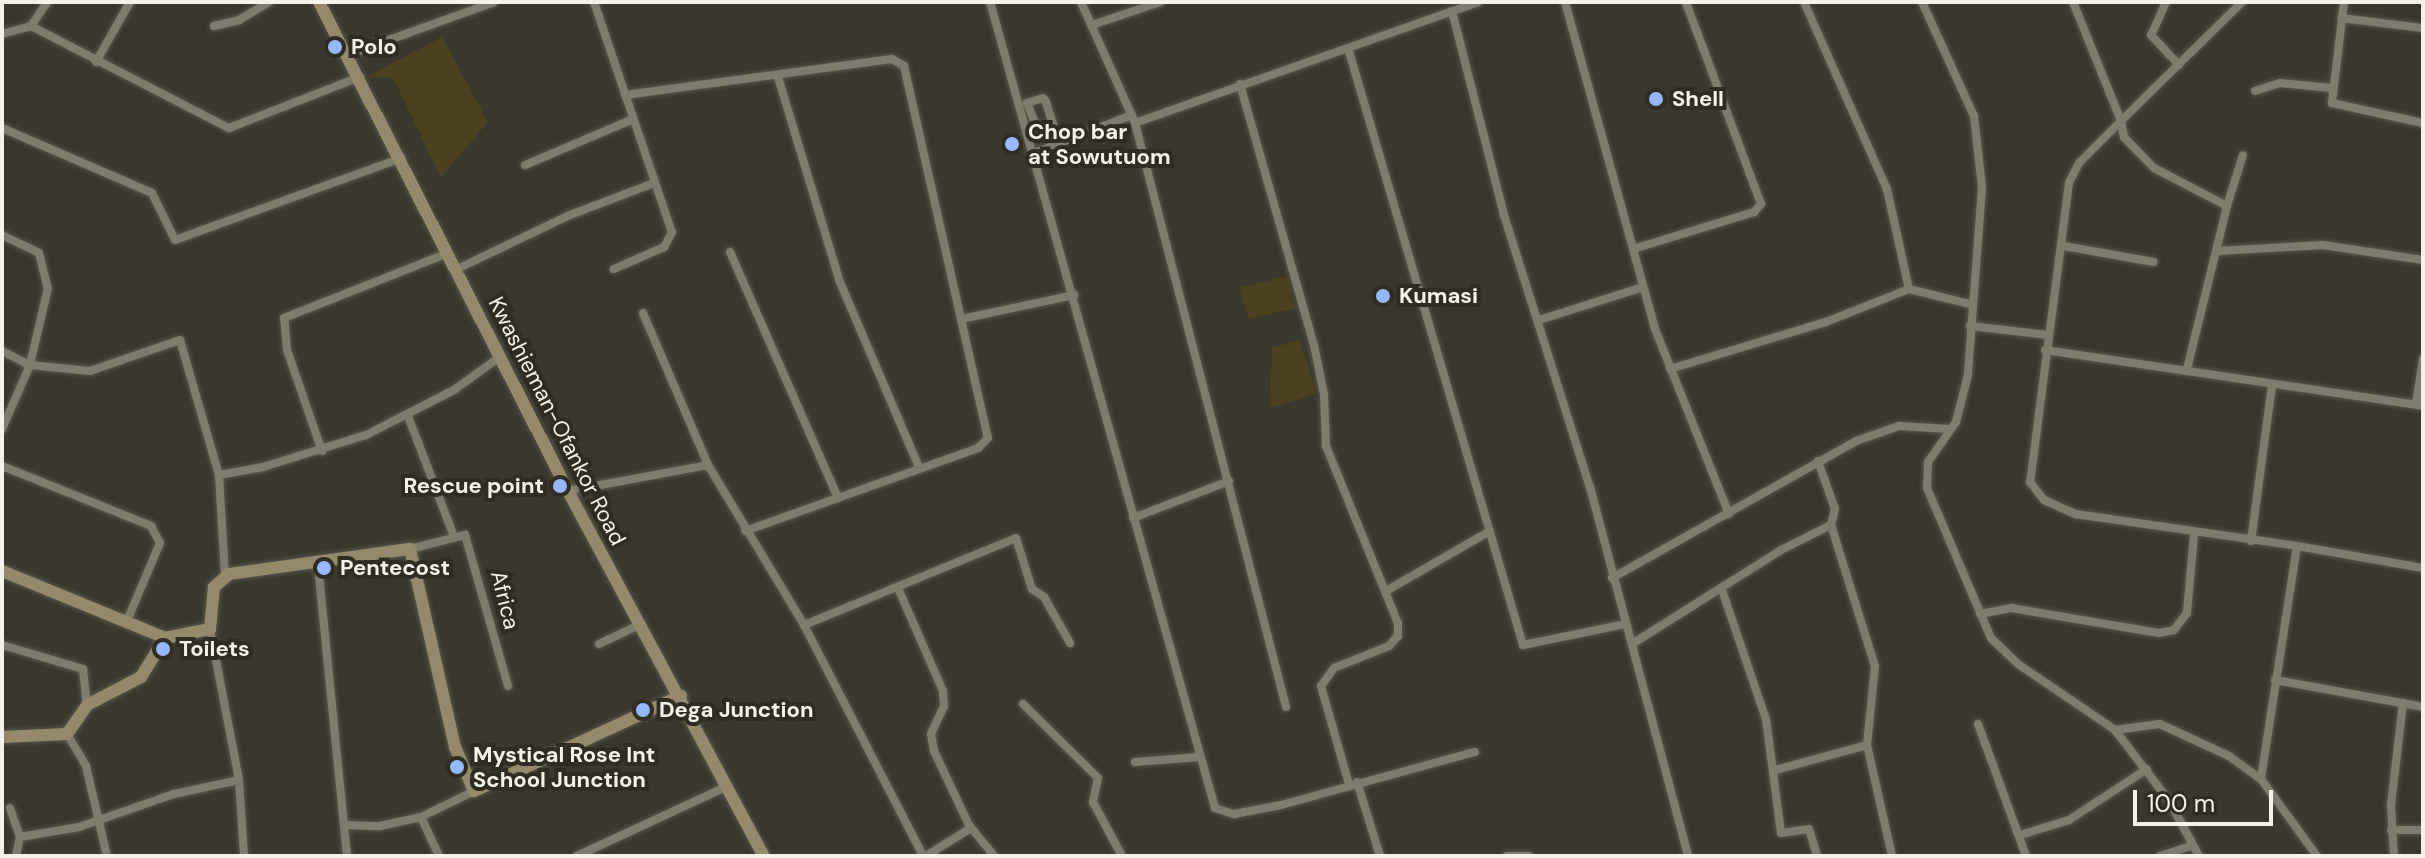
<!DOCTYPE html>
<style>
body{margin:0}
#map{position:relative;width:2425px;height:858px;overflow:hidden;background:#3a372c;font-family:"DM Sans",sans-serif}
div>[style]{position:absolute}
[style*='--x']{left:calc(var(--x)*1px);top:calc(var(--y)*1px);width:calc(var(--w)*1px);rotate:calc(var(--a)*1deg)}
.green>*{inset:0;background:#4b401f}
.roads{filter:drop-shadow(0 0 2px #58554c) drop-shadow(0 0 2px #58554c)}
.street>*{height:8px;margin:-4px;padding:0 4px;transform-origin:4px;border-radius:4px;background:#7f7b6f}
.secondary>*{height:12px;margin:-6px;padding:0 6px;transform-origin:6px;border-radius:6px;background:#948a6b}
.dots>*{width:22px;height:22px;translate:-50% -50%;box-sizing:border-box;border:4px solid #302c22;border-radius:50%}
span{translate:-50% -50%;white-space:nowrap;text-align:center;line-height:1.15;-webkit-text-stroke:8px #302c22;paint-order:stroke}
.poi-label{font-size:22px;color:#f4f2eb;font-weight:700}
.left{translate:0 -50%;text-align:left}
.right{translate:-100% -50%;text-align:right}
.street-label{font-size:22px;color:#f4f2eb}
.frame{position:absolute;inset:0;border:4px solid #f4f2eb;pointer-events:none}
.scale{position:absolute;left:2133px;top:790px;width:140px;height:36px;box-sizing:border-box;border:4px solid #f4f2eb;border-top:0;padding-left:10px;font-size:24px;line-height:28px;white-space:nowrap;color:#f4f2eb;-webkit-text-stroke:6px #302c22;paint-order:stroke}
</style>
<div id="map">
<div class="green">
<div style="clip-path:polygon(442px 37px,488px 122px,441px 177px,393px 78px,366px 77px)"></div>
<div style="clip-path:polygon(1287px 276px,1296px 308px,1249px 319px,1239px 288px)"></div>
<div style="clip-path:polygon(1300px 340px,1316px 394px,1270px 408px,1272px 348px)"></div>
</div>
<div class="roads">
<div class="street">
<div style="--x:594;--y:2;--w:243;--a:71.3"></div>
<div style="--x:672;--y:232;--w:17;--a:118"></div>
<div style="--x:664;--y:247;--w:55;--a:156.3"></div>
<div style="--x:990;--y:2;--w:837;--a:74.4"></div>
<div style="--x:1215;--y:808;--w:20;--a:18"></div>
<div style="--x:1234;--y:814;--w:48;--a:-10.8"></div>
<div style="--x:1281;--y:805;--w:201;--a:-15.3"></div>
<div style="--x:1081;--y:2;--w:133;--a:65.9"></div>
<div style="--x:1135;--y:123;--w:603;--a:75.5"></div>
<div style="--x:1565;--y:2;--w:339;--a:74.6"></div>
<div style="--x:1655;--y:329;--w:199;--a:68.2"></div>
<div style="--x:1804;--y:2;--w:205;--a:66.1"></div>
<div style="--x:1887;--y:189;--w:102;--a:77.6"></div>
<div style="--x:1922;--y:2;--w:125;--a:65.5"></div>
<div style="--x:1974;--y:116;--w:71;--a:83.6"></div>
<div style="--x:1982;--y:187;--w:189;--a:94.3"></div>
<div style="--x:1968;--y:375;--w:49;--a:104.3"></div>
<div style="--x:1956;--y:422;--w:49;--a:125"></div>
<div style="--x:1928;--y:462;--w:26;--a:92"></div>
<div style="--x:1927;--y:488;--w:163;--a:66.9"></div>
<div style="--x:1991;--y:638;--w:37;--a:44"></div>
<div style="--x:2018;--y:664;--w:117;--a:34.2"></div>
<div style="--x:2115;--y:730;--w:91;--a:52.6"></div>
<div style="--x:2170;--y:802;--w:61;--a:61.8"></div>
<div style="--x:2073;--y:2;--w:128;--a:68"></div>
<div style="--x:2121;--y:121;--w:59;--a:135"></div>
<div style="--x:2079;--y:163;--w:22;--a:117"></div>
<div style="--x:2069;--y:183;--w:302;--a:97.4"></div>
<div style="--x:2030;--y:482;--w:23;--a:52"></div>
<div style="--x:2044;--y:500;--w:35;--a:24"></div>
<div style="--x:2076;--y:514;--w:223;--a:8.2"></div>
<div style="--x:2297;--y:546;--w:236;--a:98.8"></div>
<div style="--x:2166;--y:2;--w:36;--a:114"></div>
<div style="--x:2151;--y:35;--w:41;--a:47"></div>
<div style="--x:2344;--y:2;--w:102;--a:96.8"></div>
<div style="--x:2332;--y:103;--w:93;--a:12.4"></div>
<div style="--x:1452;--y:11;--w:211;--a:75.7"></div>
<div style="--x:1504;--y:215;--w:285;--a:72.5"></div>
<div style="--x:1590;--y:487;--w:382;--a:75.1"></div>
<div style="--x:2341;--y:18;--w:83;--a:7"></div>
<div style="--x:1092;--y:25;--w:72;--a:-18.7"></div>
<div style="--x:31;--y:26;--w:223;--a:27.3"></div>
<div style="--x:229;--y:128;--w:141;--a:-21.3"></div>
<div style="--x:214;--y:26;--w:26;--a:-13"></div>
<div style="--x:239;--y:20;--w:35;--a:-31"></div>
<div style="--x:2;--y:34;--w:30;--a:-15"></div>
<div style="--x:31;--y:26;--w:29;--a:-56"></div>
<div style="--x:1348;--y:48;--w:622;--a:73.66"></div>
<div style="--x:1523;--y:645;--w:104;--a:-11.6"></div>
<div style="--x:347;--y:55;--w:156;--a:-19.8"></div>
<div style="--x:96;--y:62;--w:69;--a:-60.5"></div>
<div style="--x:778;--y:77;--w:214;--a:73.2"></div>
<div style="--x:840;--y:282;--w:201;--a:66.9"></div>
<div style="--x:1240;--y:84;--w:271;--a:74.2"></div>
<div style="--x:1314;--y:345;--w:50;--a:78.5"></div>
<div style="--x:1324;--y:394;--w:52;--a:87.8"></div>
<div style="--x:1326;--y:446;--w:191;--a:67.9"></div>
<div style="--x:1398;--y:623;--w:13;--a:90"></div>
<div style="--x:1398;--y:636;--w:13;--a:132"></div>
<div style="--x:1389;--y:646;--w:59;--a:158.2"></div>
<div style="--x:1334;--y:668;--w:22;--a:126"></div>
<div style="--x:1321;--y:686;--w:102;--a:74.1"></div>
<div style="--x:2255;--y:91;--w:26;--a:-18"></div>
<div style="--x:2280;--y:83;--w:52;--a:5.5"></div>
<div style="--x:625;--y:95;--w:269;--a:-7.7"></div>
<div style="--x:892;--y:59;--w:14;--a:30"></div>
<div style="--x:904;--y:66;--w:381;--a:77.3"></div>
<div style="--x:988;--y:438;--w:14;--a:135"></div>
<div style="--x:978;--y:448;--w:247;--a:160.4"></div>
<div style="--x:1043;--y:98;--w:17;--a:163"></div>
<div style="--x:1027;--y:103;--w:27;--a:68"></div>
<div style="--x:1037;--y:128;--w:16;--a:-14"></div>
<div style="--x:1053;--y:124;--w:25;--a:-108"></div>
<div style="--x:1135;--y:123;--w:364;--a:-19.4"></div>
<div style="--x:2;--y:128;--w:163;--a:23.4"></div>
<div style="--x:152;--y:193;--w:52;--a:63.9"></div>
<div style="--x:175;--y:240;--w:241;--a:-19.9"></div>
<div style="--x:1034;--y:153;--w:105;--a:-21.2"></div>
<div style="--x:525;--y:165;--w:115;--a:-23"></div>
<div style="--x:2227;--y:206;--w:53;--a:-72.6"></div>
<div style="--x:2;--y:235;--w:41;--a:25.9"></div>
<div style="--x:39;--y:253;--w:36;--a:76"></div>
<div style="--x:48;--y:288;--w:79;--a:103.2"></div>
<div style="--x:30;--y:365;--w:70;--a:113.6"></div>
<div style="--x:2064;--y:246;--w:91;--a:10.1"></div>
<div style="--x:1633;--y:249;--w:127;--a:-17"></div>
<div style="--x:1754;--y:212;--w:11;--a:-49"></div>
<div style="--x:1761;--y:204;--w:215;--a:-110.4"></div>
<div style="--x:2217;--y:251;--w:106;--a:-3.2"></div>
<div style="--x:2323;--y:245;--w:101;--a:8.5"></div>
<div style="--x:730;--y:252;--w:269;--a:66.3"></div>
<div style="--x:455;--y:270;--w:127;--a:-25.6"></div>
<div style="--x:570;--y:215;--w:90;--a:-20.9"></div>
<div style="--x:643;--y:313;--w:165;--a:66.8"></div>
<div style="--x:708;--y:465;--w:187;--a:59"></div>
<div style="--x:804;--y:625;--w:260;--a:62.7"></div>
<div style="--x:961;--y:319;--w:116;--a:-12"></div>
<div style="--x:1539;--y:320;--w:109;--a:-17.6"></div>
<div style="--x:1970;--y:326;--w:79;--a:6.6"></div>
<div style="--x:2045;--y:350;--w:382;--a:8.4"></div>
<div style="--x:2;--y:351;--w:31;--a:27"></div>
<div style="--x:30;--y:365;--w:60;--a:5.7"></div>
<div style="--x:90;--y:371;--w:95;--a:-19"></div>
<div style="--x:180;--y:340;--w:141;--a:73.9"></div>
<div style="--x:219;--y:475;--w:101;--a:86.6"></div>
<div style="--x:1670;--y:369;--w:163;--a:-16.8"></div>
<div style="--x:1826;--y:322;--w:89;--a:-21.7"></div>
<div style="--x:1909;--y:289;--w:63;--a:13.8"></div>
<div style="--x:2187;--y:369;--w:168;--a:-76.2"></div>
<div style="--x:2227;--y:206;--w:82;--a:-152.5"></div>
<div style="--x:2154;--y:168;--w:43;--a:-134.1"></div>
<div style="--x:2124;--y:137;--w:16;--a:-101"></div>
<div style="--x:2121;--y:121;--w:170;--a:-44.5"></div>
<div style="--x:2416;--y:404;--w:46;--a:-81.2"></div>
<div style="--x:408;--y:416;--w:126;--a:69.1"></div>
<div style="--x:322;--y:451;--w:107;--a:-109.1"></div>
<div style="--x:287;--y:350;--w:32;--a:-95"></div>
<div style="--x:284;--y:318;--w:176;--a:-21.6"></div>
<div style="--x:1818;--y:461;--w:51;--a:70.5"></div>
<div style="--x:1835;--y:509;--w:16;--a:104"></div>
<div style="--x:1831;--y:525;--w:148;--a:72.7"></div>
<div style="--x:1875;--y:666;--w:79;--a:95.8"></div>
<div style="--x:1867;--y:745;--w:114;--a:77.3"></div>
<div style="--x:2;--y:466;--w:161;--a:21.9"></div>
<div style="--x:151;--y:526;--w:19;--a:62"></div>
<div style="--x:160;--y:543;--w:87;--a:113"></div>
<div style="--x:219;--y:475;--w:45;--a:-10.3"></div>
<div style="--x:263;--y:467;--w:108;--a:-17.3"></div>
<div style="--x:366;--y:435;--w:99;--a:-27.1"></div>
<div style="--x:454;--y:390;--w:58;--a:-35.9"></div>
<div style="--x:568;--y:491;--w:142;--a:-10.5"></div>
<div style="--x:1133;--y:518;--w:103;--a:-21.1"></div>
<div style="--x:2251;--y:541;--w:157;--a:-82.3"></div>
<div style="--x:2297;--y:546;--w:128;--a:9.9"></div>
<div style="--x:410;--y:549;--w:57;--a:-14.3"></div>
<div style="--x:465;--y:535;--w:157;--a:74.1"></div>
<div style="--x:318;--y:565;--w:292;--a:84.3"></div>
<div style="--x:1612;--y:578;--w:280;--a:-29.3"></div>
<div style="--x:1856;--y:441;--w:46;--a:-19.2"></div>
<div style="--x:1899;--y:426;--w:50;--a:3.4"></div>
<div style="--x:898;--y:588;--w:112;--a:66.4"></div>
<div style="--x:943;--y:691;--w:15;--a:86"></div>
<div style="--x:944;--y:706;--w:31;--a:115"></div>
<div style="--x:931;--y:734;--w:17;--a:80"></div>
<div style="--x:934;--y:751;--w:82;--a:64.7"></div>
<div style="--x:969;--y:825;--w:40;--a:51"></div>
<div style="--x:1722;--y:590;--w:136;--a:71.2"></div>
<div style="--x:1766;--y:719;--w:115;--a:82.5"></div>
<div style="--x:1781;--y:833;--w:28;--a:-8"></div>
<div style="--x:1809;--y:829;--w:28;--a:73"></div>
<div style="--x:1386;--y:591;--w:120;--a:-30"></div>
<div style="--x:1980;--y:614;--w:32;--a:-11"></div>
<div style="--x:2011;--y:608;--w:150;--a:9.6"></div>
<div style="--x:2159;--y:633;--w:15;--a:-11"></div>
<div style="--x:2174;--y:630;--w:21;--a:-53"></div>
<div style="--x:2187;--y:613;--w:78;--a:-84.9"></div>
<div style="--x:804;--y:625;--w:229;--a:-22.3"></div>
<div style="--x:1016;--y:538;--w:53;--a:72.6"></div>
<div style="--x:1032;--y:589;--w:14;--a:34"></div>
<div style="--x:1044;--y:597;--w:53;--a:60.5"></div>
<div style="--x:210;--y:629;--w:154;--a:79.1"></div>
<div style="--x:239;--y:780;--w:76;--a:86.2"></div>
<div style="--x:599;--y:644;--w:47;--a:-25.5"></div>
<div style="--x:1632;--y:644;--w:176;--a:-32.2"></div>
<div style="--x:1781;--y:550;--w:56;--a:-26.6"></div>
<div style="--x:2;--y:645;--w:84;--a:16.5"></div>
<div style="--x:83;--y:669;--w:36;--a:84"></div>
<div style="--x:2275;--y:680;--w:150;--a:10.3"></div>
<div style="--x:1023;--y:704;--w:105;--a:44.6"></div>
<div style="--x:1098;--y:778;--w:25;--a:102"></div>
<div style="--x:1093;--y:802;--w:61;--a:61.8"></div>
<div style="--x:1978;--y:724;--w:140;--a:70"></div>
<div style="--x:2115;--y:730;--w:45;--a:-7.6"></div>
<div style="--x:2160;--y:724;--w:76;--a:24.9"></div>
<div style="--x:2229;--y:756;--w:39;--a:36"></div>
<div style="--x:2261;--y:779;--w:95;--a:54"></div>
<div style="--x:67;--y:734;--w:37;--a:59"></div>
<div style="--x:86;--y:766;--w:92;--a:76.9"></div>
<div style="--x:1135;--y:762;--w:64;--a:-4.5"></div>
<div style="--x:1775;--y:770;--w:95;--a:-15.2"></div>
<div style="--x:1357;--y:782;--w:77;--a:72.7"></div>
<div style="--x:10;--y:808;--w:31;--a:71"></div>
<div style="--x:20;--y:837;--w:19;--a:102"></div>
<div style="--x:421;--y:817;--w:43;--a:65.2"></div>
<div style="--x:346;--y:825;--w:34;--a:2"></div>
<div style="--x:380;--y:826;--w:42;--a:-12.4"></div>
<div style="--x:421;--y:817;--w:59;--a:-26.1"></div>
<div style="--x:2391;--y:830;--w:32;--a:0"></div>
<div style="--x:2020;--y:835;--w:51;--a:-17"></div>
<div style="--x:2069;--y:820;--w:93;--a:-33.2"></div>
<div style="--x:20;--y:837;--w:60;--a:-9.6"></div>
<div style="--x:79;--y:827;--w:101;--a:-19.2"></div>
<div style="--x:174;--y:794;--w:66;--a:-12.2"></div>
<div style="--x:577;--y:856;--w:166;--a:-24.9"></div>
<div style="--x:926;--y:856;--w:53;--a:-31.9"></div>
<div style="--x:1507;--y:856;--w:22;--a:0"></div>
<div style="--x:2160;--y:856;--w:35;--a:-18"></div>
<div style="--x:2394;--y:856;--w:51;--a:-93.4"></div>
<div style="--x:2391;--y:805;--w:103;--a:-83.3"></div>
</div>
<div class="secondary">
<div style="--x:319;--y:2;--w:549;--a:63.01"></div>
<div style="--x:568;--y:491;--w:414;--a:61.8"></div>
<div style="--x:2;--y:571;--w:176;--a:22.3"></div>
<div style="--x:165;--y:638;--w:46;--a:-11.3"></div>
<div style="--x:210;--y:629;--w:42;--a:-84.6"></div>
<div style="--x:214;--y:587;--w:20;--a:-41"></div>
<div style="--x:229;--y:574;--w:183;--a:-7.9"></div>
<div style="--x:410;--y:549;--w:203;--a:77.2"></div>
<div style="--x:455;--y:747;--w:48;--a:66.6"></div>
<div style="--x:474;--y:791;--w:228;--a:-24.7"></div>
<div style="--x:2;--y:737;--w:65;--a:-2.6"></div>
<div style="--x:67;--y:734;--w:35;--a:-55"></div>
<div style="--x:87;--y:705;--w:61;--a:-27.4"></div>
<div style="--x:141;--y:677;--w:46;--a:-58.4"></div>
</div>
</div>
<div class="dots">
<div style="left:335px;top:47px;background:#94b7fd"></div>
<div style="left:1656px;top:99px;background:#94b7fd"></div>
<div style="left:1012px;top:144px;background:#94b7fd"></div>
<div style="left:1383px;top:296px;background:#94b7fd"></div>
<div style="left:560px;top:486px;background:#94b7fd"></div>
<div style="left:324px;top:568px;background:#94b7fd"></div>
<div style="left:163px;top:649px;background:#94b7fd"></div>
<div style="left:643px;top:710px;background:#94b7fd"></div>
<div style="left:457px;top:767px;background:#94b7fd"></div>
</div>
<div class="poi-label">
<span class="left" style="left:351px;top:47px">Polo</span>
<span class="left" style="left:1672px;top:99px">Shell</span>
<span class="left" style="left:1028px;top:144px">Chop bar<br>at Sowutuom</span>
<span class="left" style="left:1399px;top:296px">Kumasi</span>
<span class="right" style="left:544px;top:486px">Rescue point</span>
<span class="left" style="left:340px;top:568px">Pentecost</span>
<span class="left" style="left:179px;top:649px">Toilets</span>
<span class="left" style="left:659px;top:710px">Dega Junction</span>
<span class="left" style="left:473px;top:767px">Mystical Rose Int<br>School Junction</span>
</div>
<div class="street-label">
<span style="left:557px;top:421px;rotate:63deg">Kwashieman-Ofankor Road</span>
<span style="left:505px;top:600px;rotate:76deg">Africa</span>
</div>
<div class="frame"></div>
<div class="scale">100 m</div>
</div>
